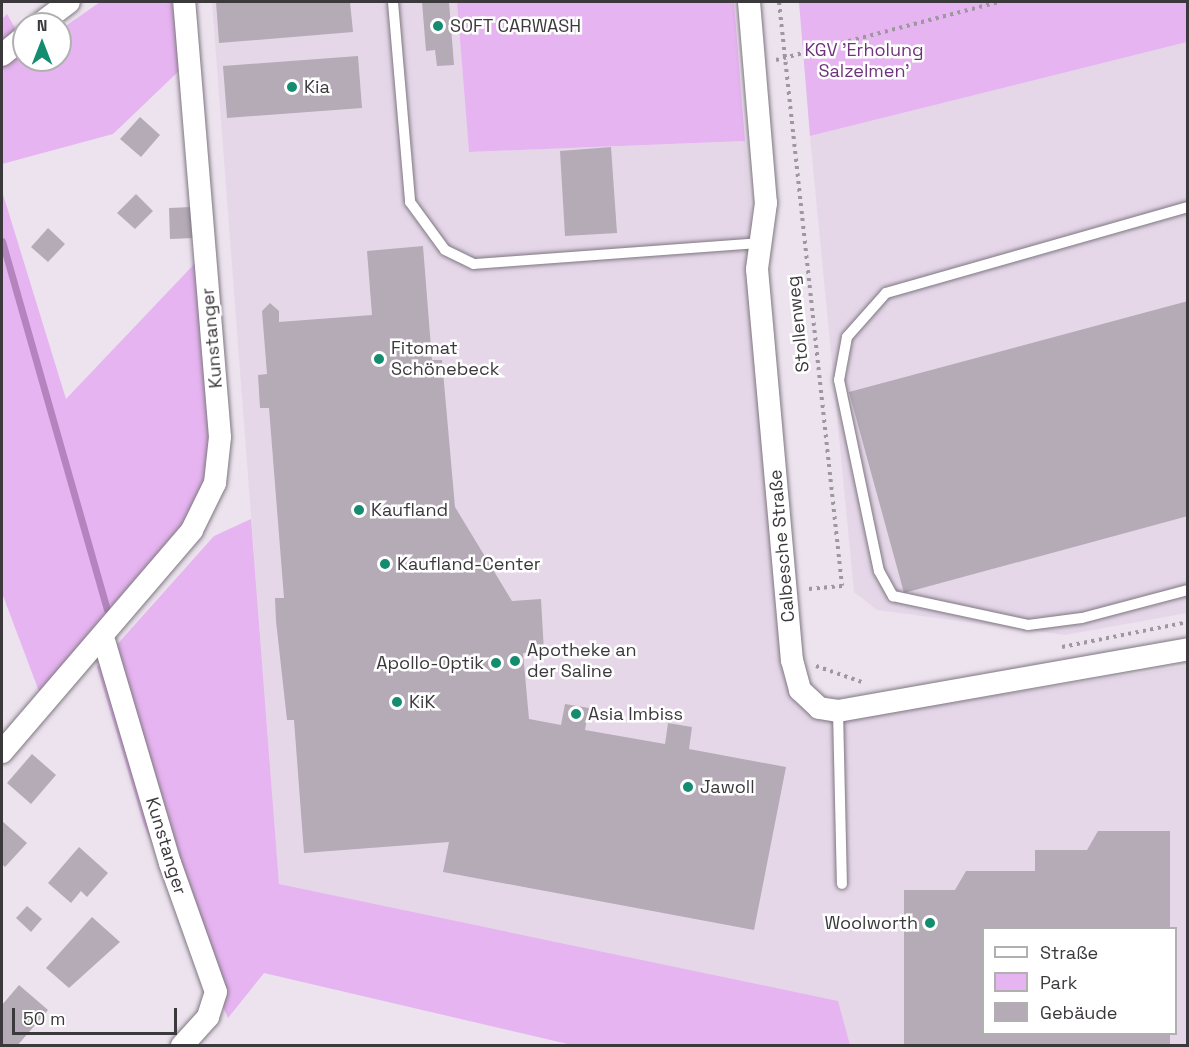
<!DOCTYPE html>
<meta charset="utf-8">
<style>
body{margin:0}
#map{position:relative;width:1189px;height:1047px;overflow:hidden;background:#ece3ee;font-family:"Space Grotesk",sans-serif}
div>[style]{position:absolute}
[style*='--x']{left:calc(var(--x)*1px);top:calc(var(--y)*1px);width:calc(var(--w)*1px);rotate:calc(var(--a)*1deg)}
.built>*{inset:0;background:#e5d7e8}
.green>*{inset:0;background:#e6b4f0}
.stream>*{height:7px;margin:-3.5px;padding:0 3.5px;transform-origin:3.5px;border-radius:3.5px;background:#b584bf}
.building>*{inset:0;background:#b4abb6}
.path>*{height:4px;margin-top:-2px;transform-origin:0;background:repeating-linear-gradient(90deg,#9d979f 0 3px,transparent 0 7.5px)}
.roads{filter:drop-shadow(0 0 2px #7f7781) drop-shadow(0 0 2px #7f7781)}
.service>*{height:10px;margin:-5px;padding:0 5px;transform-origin:5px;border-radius:5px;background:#fff}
.minor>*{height:22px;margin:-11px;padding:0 11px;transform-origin:11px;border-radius:11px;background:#fff}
.dots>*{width:16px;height:16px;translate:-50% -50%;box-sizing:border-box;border:3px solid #fff;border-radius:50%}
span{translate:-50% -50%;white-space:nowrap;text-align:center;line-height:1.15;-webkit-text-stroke:5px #fff;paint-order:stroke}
.poi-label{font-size:18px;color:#3c393d}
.left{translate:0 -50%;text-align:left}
.right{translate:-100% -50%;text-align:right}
.park-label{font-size:18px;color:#6f337c}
.street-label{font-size:18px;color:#3c393d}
.frame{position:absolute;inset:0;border:3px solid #3c393d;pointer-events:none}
.legend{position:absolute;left:982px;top:927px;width:195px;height:108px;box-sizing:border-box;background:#fff;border:2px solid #b1b0b1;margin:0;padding:8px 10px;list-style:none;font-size:18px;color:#3c393d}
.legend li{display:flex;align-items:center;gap:12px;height:30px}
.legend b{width:30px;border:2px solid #b1b0b1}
.north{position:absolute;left:12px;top:12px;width:60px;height:60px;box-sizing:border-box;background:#fff;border:2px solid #b1b0b1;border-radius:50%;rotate:0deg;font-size:16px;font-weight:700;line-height:24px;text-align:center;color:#3c393d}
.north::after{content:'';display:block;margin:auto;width:21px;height:27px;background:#138c6f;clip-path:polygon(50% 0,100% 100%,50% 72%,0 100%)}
.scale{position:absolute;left:12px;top:1008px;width:165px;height:27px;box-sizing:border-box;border:3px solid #3c393d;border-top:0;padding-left:8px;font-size:18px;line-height:21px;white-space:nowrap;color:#3c393d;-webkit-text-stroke:4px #fff;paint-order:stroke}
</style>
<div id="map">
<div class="built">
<div style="clip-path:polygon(evenodd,212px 2px,457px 2px,469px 152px,745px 141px,791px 689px,827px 721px,1187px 666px,1187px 1045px,850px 1045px,837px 1001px,279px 884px,212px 2px,984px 928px,1176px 928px,1176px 1034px,984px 1034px,984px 928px)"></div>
<div style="clip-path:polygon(1187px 42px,1187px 613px,1065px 635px,877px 610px,854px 592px,810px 136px)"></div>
</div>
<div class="green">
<div style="clip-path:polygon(100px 2px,172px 2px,181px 69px,113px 134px,2px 164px,2px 19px,7px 14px,24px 44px,24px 60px,60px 60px,60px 30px)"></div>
<div style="clip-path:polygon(457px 2px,734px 2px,745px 141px,469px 152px)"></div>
<div style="clip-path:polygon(799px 2px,1187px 2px,1187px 42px,810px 136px)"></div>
<div style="clip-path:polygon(2px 191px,66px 399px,200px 258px,211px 422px,206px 478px,195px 511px,40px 694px,2px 593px)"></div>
<div style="clip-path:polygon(251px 519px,279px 884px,838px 1001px,850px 1045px,572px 1045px,264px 973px,228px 1018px,144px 825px,97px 667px,214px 536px)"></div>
</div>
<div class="stream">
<div style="--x:2;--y:241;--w:383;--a:74.1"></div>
</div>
<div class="building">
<div style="clip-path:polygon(216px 2px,350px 2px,353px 32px,219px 43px)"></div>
<div style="clip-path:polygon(422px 2px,449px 2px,454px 65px,437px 66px,435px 50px,426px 51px)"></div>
<div style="clip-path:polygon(358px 56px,362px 108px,227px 118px,223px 66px)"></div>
<div style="clip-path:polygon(140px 117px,160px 135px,141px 157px,120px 139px)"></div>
<div style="clip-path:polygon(611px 147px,617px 233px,565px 236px,560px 151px)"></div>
<div style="clip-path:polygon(136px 194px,153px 211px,135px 229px,117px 213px)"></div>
<div style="clip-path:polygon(192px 207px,194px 238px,170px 239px,169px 208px)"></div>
<div style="clip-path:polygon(48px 228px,65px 244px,48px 262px,31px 247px)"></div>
<div style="clip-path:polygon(423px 246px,432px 360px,442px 360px,455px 507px,512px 601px,541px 599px,544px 652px,523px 653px,529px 719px,561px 725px,565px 704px,589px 708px,585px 730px,665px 744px,668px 723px,692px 727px,689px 749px,786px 767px,754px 930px,443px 872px,449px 842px,304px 853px,294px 720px,287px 720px,276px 621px,275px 598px,284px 598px,269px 408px,260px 408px,258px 375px,267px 374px,262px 311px,270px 303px,279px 311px,279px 322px,372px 315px,367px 251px)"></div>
<div style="clip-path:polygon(1188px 301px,1188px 516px,904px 593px,849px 392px)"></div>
<div style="clip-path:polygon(32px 754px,56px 775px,31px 804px,7px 783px)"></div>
<div style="clip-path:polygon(2px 821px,27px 843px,5px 867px,2px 864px)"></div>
<div style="clip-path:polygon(1098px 831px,1170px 831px,1170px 928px,984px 928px,984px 1034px,1170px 1034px,1170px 1046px,904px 1046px,904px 890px,955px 890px,966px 871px,1035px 871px,1035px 850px,1087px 850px)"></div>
<div style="clip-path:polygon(79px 847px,108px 873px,87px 897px,81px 891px,71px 903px,48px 883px)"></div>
<div style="clip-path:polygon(27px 906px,42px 919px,31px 932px,16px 918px)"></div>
<div style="clip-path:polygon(92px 917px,120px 942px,69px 988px,46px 968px)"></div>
<div style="clip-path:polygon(19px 985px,48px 1010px,17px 1046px,3px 1046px,2px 1005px)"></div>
</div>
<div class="path">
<div style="--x:779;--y:2;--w:587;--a:83.84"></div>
<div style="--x:842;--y:586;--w:34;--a:175"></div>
<div style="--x:776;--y:60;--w:229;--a:-14.6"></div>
<div style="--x:1062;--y:647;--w:128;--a:-11.2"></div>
<div style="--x:816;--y:666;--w:49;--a:19.2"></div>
</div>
<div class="roads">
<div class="service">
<div style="--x:393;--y:2;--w:201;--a:85.1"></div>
<div style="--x:410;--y:202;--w:59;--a:53.9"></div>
<div style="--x:445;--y:250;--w:32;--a:26"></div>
<div style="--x:474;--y:264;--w:287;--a:-4.2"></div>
<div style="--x:1188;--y:207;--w:314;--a:164.1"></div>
<div style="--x:886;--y:293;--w:59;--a:131.6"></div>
<div style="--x:847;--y:337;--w:44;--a:100.5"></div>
<div style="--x:839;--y:380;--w:195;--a:78.2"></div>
<div style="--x:879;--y:571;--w:29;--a:61"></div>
<div style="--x:893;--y:596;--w:138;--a:12.1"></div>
<div style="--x:1028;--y:625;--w:54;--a:-7.4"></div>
<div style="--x:1082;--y:618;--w:110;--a:-14.8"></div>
<div style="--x:838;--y:711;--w:173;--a:88.7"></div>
</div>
<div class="minor">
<div style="--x:749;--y:2;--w:202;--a:85.2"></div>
<div style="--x:766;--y:203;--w:67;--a:97.8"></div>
<div style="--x:757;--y:269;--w:393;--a:84.9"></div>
<div style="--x:792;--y:660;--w:31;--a:75"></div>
<div style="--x:800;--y:690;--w:26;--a:43"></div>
<div style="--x:819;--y:708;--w:19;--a:9"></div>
<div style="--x:838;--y:711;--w:355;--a:-10"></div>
<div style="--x:40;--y:24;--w:36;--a:-37"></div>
<div style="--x:2;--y:55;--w:28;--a:-39"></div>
<div style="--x:103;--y:637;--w:236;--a:73.5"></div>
<div style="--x:170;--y:863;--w:137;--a:70.4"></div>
<div style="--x:216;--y:992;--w:26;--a:108"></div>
<div style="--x:208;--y:1017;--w:39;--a:132"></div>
<div style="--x:2;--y:752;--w:292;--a:-49.4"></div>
<div style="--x:192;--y:530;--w:52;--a:-63.9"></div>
<div style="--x:215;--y:483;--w:46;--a:-83.8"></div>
<div style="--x:220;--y:437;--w:436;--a:-94.7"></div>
</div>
</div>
<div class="dots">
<div style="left:438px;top:26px;background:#138c6f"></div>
<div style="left:292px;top:87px;background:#138c6f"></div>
<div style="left:379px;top:359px;background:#138c6f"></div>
<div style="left:359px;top:510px;background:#138c6f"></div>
<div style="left:385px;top:564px;background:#138c6f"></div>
<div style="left:515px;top:661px;background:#138c6f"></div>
<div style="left:496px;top:663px;background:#138c6f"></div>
<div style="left:397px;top:702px;background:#138c6f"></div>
<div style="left:576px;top:714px;background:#138c6f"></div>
<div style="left:688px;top:787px;background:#138c6f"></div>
<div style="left:930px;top:923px;background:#138c6f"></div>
</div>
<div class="poi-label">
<span class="left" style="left:450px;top:26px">SOFT CARWASH</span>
<span class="left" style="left:304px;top:87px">Kia</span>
<span class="left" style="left:391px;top:359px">Fitomat<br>Schönebeck</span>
<span class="left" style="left:371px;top:510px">Kaufland</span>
<span class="left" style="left:397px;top:564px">Kaufland-Center</span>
<span class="left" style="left:527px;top:661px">Apotheke an<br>der Saline</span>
<span class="right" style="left:484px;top:663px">Apollo-Optik</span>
<span class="left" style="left:409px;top:702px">KiK</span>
<span class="left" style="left:588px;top:714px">Asia Imbiss</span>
<span class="left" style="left:700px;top:787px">Jawoll</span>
<span class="right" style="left:918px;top:923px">Woolworth</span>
</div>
<div class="park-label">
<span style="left:864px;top:61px">KGV 'Erholung<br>Salzelmen'</span>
</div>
<div class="street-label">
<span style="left:798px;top:324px;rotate:-96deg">Stollenweg</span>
<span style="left:212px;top:338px;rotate:-95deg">Kunstanger</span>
<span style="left:782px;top:546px;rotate:-95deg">Calbesche Straße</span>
<span style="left:166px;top:846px;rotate:73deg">Kunstanger</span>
</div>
<div class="frame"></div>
<ul class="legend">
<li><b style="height:8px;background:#fff"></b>Straße</li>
<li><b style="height:16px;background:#e6b4f0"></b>Park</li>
<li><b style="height:16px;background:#b4abb6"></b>Gebäude</li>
</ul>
<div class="north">N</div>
<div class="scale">50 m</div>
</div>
